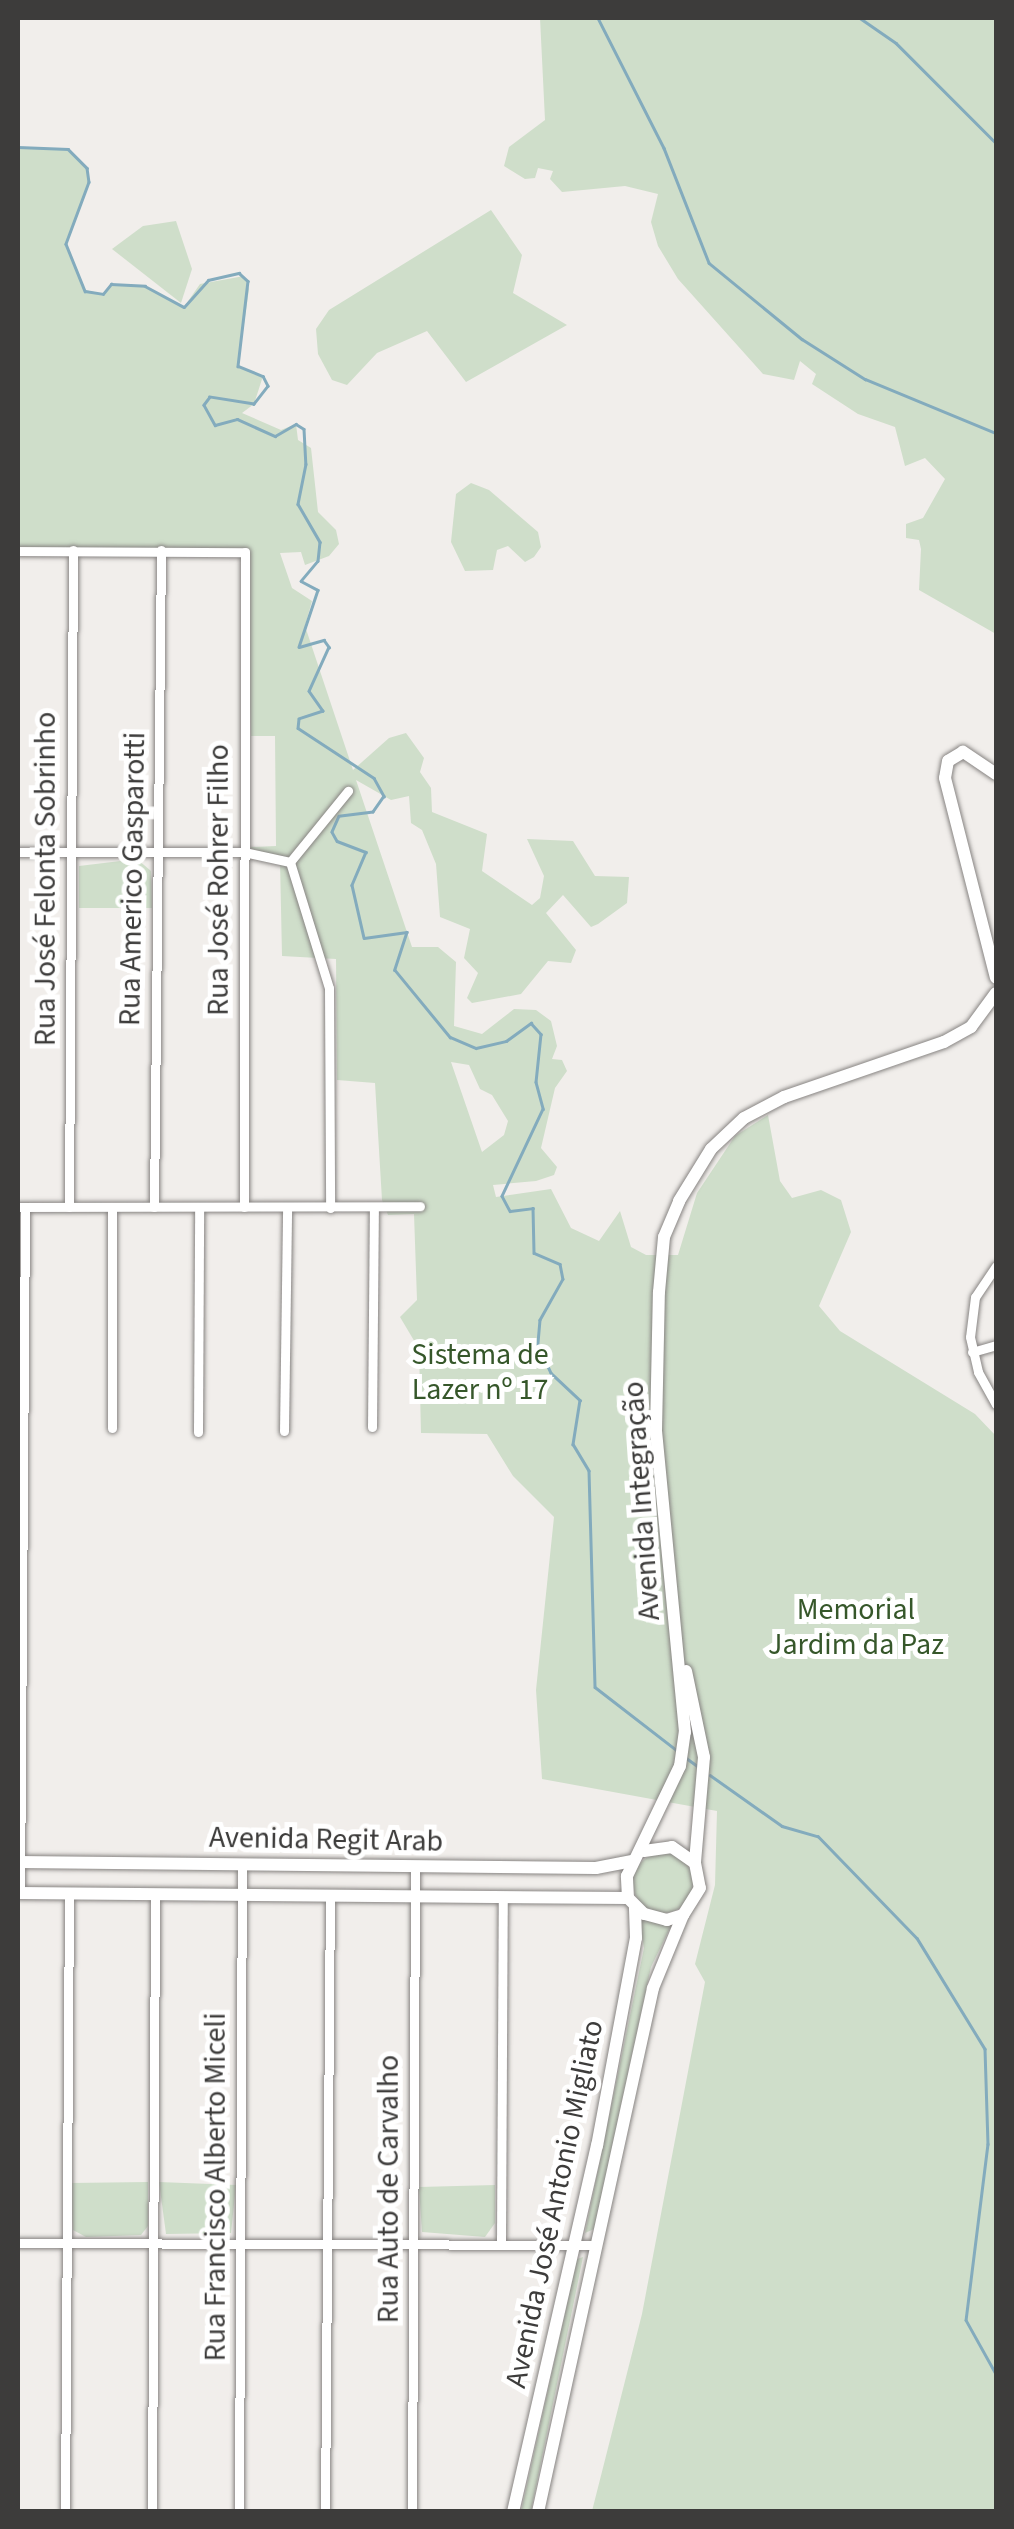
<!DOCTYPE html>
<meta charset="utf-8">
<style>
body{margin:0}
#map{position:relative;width:1014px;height:2529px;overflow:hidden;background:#f1eeeb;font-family:"Source Sans 3",sans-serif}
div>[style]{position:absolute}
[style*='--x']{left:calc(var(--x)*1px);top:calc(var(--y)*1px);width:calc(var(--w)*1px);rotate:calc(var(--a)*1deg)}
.green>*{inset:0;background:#cfdeca}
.round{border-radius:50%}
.stream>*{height:2.5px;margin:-1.25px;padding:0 1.25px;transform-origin:1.25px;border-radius:1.25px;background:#83abbd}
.roads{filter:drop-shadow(0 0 2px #878482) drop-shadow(0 0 2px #878482)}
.street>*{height:9px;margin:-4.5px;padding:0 4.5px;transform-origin:4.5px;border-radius:4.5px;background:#fff}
.secondary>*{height:12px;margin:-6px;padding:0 6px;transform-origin:6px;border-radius:6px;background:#fff}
span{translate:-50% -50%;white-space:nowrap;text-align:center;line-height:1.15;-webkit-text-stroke:10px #fff;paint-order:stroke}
.street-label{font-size:30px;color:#3d3c3b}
.park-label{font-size:30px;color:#36572a}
.frame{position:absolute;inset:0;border:20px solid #3d3c3b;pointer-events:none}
</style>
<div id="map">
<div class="green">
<div style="clip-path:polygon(540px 18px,996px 18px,996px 634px,919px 590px,921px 549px,919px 540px,906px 538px,906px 524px,923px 518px,945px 479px,925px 458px,905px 466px,895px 427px,858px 414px,812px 384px,816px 374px,800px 361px,794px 380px,763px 374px,678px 279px,658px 246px,651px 222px,658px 194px,625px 186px,562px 192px,550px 179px,553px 171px,538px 168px,535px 178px,525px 179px,504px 166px,509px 147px,545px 120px)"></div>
<div style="clip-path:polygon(evenodd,18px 116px,18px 147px,68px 149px,87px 168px,89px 182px,66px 244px,85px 290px,103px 294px,111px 284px,145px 286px,184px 307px,200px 284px,244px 276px,249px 289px,238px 366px,263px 376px,254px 404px,242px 413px,281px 430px,296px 424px,298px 440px,311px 448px,318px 512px,336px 530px,339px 544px,329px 556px,305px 565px,301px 552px,280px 553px,292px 588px,312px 601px,305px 626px,353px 770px,389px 738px,406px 733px,424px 758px,420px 772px,431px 788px,432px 812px,487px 834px,482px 871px,532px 905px,540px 898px,544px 876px,527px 839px,573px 841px,595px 876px,629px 877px,627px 903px,598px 924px,591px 927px,563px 895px,546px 913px,576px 950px,571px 963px,548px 961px,521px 994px,472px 1003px,467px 998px,478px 973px,464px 958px,470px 929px,440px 917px,436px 864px,422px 830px,411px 823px,409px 796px,391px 800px,356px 780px,412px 947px,438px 947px,456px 962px,454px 1026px,482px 1034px,514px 1009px,536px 1010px,551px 1021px,557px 1046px,552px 1059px,562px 1060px,567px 1071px,555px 1088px,541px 1148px,557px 1167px,554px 1175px,536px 1181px,493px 1185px,496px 1197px,551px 1189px,571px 1228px,599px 1241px,620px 1211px,631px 1247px,646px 1255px,678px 1255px,697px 1193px,735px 1136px,768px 1115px,780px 1181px,792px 1198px,821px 1190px,841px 1200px,851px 1232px,819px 1306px,840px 1331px,975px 1414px,996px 1436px,996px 2511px,592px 2511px,642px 2314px,705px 1982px,695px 1964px,715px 1885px,717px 1811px,542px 1779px,536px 1690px,554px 1517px,513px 1476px,487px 1434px,421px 1433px,419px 1349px,400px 1317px,417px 1300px,414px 1214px,388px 1215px,382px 1200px,375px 1083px,337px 1080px,336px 959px,282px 956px,280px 861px,250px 858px,251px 847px,276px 846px,275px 736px,251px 736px,245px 553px,18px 551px,18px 116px,451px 1062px,469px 1065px,480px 1089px,492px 1095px,508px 1121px,504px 1135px,482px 1152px,451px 1062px)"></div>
<div style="clip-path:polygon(491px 210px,522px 255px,513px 293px,567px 325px,466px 382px,427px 331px,377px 353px,347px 385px,332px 380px,318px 354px,316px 329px,329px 310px)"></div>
<div style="clip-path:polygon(176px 221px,192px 269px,181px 303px,112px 249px,143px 226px)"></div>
<div style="clip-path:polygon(471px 483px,489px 490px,538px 532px,541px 547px,534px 557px,525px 562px,508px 546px,497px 550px,493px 570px,465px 571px,451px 542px,456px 494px)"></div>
<div style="clip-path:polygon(137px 859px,151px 871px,152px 908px,79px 908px,79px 866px)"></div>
<div class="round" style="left:633px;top:1853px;width:60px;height:60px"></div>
<div style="clip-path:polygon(639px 1918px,672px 1924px,651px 1967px,594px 2229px,585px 2233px,644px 1948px)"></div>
<div style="clip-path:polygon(148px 2182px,148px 2226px,141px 2235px,86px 2237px,73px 2230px,70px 2183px)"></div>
<div style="clip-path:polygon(159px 2182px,236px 2185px,231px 2233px,166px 2234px)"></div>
<div style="clip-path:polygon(495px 2185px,495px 2223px,485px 2237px,422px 2232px,419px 2187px)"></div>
<div style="clip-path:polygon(583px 2257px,531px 2511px,521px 2512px,577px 2259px)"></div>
</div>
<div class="stream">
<div style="--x:598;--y:18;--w:146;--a:63.1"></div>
<div style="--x:664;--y:148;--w:123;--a:68.6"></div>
<div style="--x:709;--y:263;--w:120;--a:39.3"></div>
<div style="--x:802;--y:339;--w:75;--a:32.4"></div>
<div style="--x:865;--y:379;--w:142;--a:22.4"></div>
<div style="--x:860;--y:18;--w:44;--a:34.8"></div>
<div style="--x:896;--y:43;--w:141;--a:45"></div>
<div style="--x:18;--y:147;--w:50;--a:2.3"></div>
<div style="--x:68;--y:149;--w:27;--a:45"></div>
<div style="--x:87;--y:168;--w:14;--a:82"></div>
<div style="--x:89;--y:182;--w:66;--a:110.4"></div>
<div style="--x:66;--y:244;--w:51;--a:68"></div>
<div style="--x:85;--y:291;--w:18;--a:9"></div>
<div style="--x:103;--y:294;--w:13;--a:-51"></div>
<div style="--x:111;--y:284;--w:34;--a:3"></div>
<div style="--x:145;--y:286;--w:44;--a:28.3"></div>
<div style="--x:184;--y:307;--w:36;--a:-48"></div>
<div style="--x:208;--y:280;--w:32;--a:-13"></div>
<div style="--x:239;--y:273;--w:12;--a:42"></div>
<div style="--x:248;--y:281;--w:86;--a:96.7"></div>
<div style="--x:238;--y:366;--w:27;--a:22"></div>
<div style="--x:263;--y:376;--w:11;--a:63"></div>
<div style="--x:268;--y:386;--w:23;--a:128"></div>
<div style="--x:254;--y:404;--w:45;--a:-171"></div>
<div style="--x:210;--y:397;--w:10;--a:127"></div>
<div style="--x:204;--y:405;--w:23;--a:61"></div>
<div style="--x:215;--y:425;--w:23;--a:-15"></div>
<div style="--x:237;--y:419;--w:42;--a:24.1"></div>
<div style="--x:275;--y:436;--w:24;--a:-30"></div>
<div style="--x:296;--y:424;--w:9;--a:32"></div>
<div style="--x:304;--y:429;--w:35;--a:87"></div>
<div style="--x:306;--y:464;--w:41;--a:101.3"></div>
<div style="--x:298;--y:504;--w:44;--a:59.9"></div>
<div style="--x:320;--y:542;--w:19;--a:96"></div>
<div style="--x:318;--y:561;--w:26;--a:130"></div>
<div style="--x:301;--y:581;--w:19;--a:28"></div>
<div style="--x:318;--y:590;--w:60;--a:108.4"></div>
<div style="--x:299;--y:647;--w:26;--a:-16"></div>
<div style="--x:324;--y:640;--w:9;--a:54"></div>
<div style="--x:329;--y:647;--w:48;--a:114.4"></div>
<div style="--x:309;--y:691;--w:24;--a:55"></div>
<div style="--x:323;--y:711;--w:25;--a:162"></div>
<div style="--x:299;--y:719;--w:9;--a:96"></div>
<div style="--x:298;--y:728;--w:91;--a:33.3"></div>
<div style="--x:374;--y:778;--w:21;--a:61"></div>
<div style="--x:384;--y:796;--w:19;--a:125"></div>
<div style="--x:373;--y:812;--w:34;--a:173"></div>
<div style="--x:339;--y:816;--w:17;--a:114"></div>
<div style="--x:332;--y:832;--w:10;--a:61"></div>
<div style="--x:337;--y:841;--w:31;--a:21"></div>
<div style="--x:366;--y:852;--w:36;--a:113"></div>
<div style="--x:352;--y:885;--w:54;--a:77.2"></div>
<div style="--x:364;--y:938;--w:43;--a:-7.9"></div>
<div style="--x:407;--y:932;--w:40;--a:108"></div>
<div style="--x:395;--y:970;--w:87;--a:50.6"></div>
<div style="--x:450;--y:1037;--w:28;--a:23"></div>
<div style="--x:476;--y:1048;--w:31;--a:-13"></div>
<div style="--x:506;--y:1041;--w:31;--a:-36"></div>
<div style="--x:531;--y:1023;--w:15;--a:48"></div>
<div style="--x:541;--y:1034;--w:48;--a:95.9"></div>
<div style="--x:536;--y:1082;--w:28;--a:75"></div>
<div style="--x:543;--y:1109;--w:96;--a:115.2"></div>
<div style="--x:502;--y:1196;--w:17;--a:62"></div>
<div style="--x:510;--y:1211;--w:23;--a:-7"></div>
<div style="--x:533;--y:1208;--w:45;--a:88.7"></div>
<div style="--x:534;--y:1253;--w:28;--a:23"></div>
<div style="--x:560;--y:1264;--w:15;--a:79"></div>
<div style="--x:563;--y:1279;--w:47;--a:119.3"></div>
<div style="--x:540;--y:1320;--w:25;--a:95"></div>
<div style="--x:538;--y:1345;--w:31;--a:65"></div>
<div style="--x:551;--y:1373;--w:40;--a:43"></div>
<div style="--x:580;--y:1400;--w:45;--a:99"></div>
<div style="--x:573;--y:1444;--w:31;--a:59"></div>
<div style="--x:589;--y:1471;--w:216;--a:88.4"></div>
<div style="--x:595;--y:1687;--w:106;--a:37.7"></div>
<div style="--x:685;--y:1757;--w:17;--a:36"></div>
<div style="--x:710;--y:1775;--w:88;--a:35.3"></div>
<div style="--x:782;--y:1826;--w:37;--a:16"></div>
<div style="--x:818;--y:1836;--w:142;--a:45.9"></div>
<div style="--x:917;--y:1938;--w:130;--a:58.5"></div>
<div style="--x:985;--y:2049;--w:95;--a:88.2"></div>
<div style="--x:988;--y:2144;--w:177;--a:97.1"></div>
<div style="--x:966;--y:2320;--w:62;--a:60.9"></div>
</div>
<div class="roads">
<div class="street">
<div style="--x:18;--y:551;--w:227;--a:0.3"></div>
<div style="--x:245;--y:552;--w:655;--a:90.09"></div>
<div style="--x:18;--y:852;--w:226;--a:0"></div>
<div style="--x:244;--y:852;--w:47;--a:12.3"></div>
<div style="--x:290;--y:862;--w:132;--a:72.8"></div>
<div style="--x:329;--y:988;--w:220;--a:89.7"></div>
<div style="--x:290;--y:862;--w:92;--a:-50.8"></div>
<div style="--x:18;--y:1207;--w:402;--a:-0.1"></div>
<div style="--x:69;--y:1207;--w:657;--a:-89.65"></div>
<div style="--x:154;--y:1207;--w:657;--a:-89.39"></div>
<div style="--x:996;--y:1266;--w:37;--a:124"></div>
<div style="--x:975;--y:1297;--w:40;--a:97.1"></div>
<div style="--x:970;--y:1337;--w:36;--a:77"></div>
<div style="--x:978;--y:1372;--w:37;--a:61"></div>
<div style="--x:972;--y:1352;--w:25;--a:-16"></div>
<div style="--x:372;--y:1427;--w:220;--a:-89.5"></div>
<div style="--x:112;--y:1428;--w:221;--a:-90"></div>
<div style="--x:284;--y:1431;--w:224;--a:-89.2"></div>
<div style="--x:198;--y:1432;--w:224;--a:-89.7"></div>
<div style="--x:20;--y:1893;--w:685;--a:-89.58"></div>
<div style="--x:18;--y:2243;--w:579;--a:0.2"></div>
<div style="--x:501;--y:2243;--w:347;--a:-89.7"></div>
<div style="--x:65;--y:2512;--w:617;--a:-89.63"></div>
<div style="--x:152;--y:2512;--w:618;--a:-89.72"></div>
<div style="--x:239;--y:2512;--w:649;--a:-89.74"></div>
<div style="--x:325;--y:2512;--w:617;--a:-89.54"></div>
<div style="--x:412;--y:2512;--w:646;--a:-89.73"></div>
</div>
<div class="secondary">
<div style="--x:996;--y:774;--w:40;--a:-146"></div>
<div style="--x:963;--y:752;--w:17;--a:149"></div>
<div style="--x:948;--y:761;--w:17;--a:100"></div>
<div style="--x:945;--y:778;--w:206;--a:75.7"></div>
<div style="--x:686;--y:1671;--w:88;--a:78.2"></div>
<div style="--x:704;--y:1757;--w:106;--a:94.9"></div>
<div style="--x:644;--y:1851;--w:28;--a:-8"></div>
<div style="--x:672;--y:1847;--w:28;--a:35"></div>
<div style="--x:695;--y:1863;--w:25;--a:79"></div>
<div style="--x:700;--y:1888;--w:32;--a:122"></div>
<div style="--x:683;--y:1915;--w:17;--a:163"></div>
<div style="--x:667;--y:1920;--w:24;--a:-165"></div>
<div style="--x:644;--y:1914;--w:23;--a:-135"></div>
<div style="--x:628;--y:1898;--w:22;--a:-93"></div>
<div style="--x:627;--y:1876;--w:122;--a:-64.3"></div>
<div style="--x:680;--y:1766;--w:34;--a:-82"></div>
<div style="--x:685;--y:1732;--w:302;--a:-95.5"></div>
<div style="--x:656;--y:1431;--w:139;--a:-88.8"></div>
<div style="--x:659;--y:1292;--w:55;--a:-84.8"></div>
<div style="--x:664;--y:1237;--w:39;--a:-67"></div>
<div style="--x:679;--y:1201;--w:61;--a:-58.4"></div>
<div style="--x:711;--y:1149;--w:45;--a:-43.2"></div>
<div style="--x:744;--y:1118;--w:45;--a:-27.7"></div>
<div style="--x:784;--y:1097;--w:169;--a:-19"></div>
<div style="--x:944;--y:1042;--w:31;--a:-29"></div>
<div style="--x:971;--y:1027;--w:42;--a:-53.7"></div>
<div style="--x:18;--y:1862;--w:578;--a:0.59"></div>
<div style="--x:596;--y:1868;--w:38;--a:-11"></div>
<div style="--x:18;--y:1893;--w:610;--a:0.47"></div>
<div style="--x:513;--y:2512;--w:376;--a:-77.1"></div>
<div style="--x:597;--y:2146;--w:212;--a:-79.4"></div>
<div style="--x:636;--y:1938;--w:31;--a:-92"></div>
<div style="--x:538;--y:2512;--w:536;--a:-77.62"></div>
<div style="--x:653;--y:1988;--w:79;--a:-67.7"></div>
</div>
</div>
<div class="street-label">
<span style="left:46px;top:879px;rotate:-90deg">Rua José Felonta Sobrinho</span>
<span style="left:133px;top:879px;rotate:-89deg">Rua Americo Gasparotti</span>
<span style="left:219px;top:880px;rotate:-90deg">Rua José Rohrer Filho</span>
<span style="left:642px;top:1501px;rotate:-94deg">Avenida Integração</span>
<span style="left:326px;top:1840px;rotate:1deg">Avenida Regit Arab</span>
<span style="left:216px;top:2187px;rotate:-90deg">Rua Francisco Alberto Miceli</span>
<span style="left:389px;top:2189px;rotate:-90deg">Rua Auto de Carvalho</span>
<span style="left:555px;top:2204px;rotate:-78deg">Avenida José Antonio Migliato</span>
</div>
<div class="park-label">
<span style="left:480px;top:1372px">Sistema de<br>Lazer nº 17</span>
<span style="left:856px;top:1627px">Memorial<br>Jardim da Paz</span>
</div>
<div class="frame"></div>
</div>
